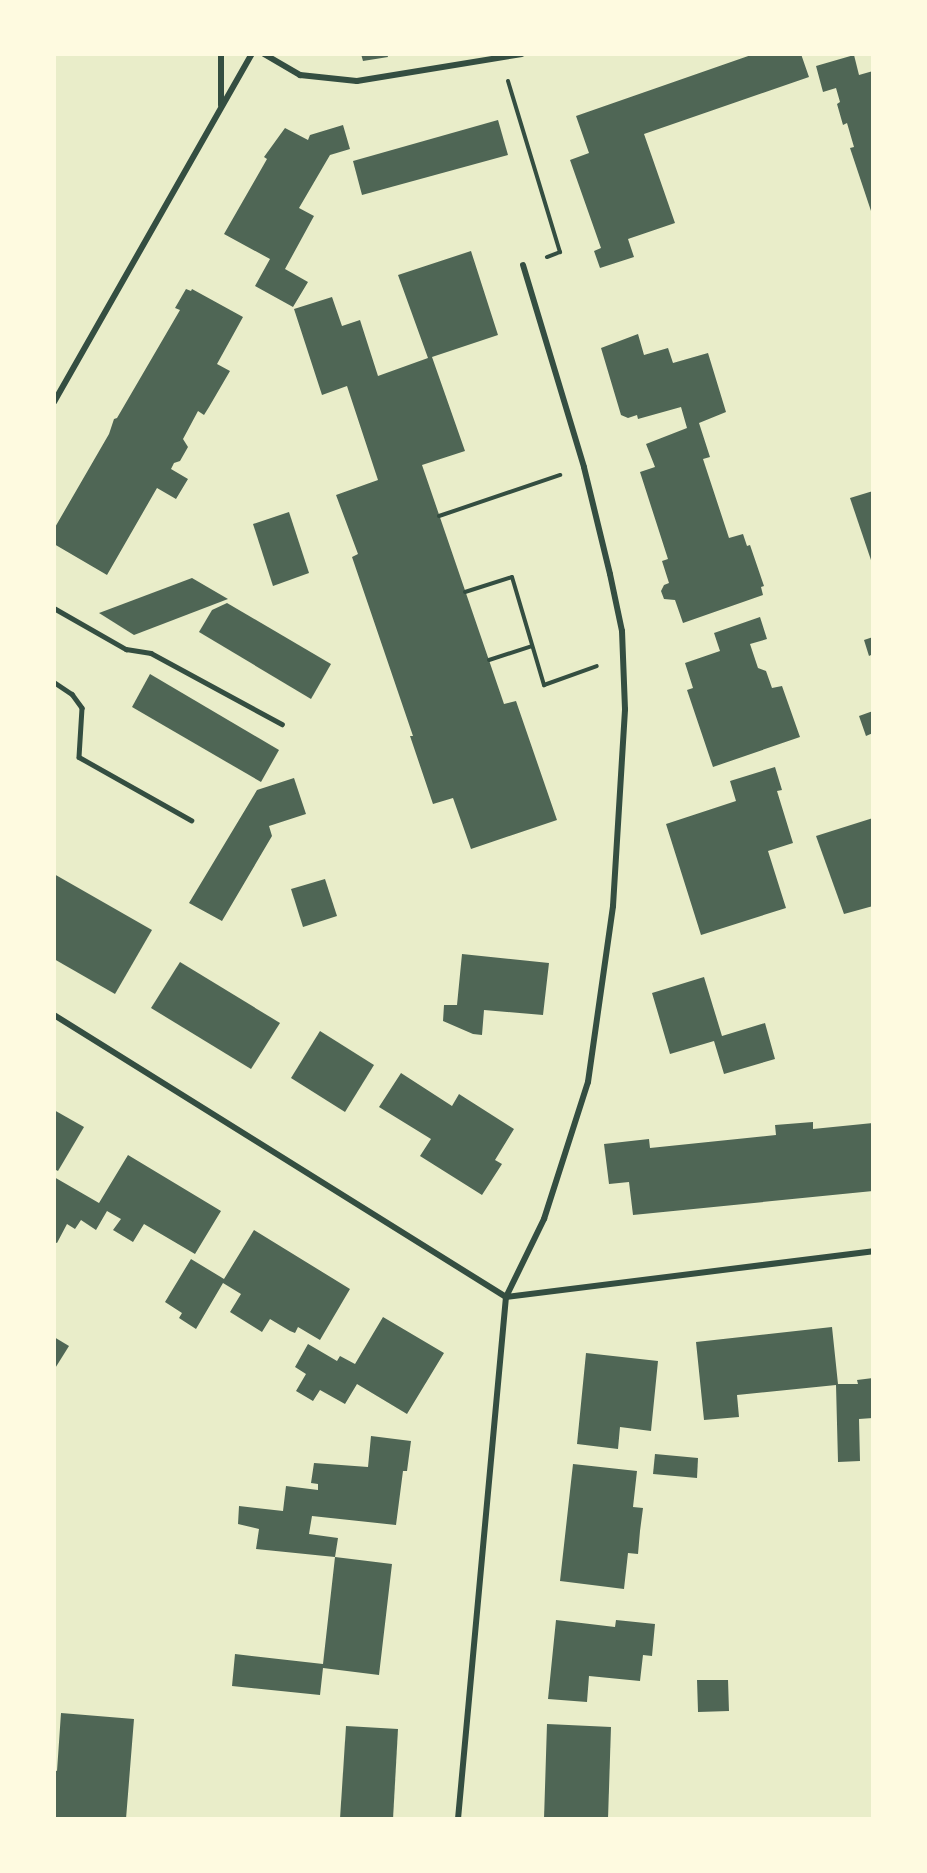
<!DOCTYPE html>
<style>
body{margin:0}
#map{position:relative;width:927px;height:1873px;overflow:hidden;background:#e9edc9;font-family:"Noto Sans",sans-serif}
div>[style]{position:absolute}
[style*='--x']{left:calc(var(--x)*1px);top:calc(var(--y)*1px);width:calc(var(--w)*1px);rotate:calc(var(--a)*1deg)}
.building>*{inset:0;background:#4f6655}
.path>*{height:4px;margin:-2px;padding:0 2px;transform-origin:2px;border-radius:2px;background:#344e41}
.service>*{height:4.5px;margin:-2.25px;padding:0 2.25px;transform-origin:2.25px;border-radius:2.25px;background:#344e41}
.minor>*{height:6px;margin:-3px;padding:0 3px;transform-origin:3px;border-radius:3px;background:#344e41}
span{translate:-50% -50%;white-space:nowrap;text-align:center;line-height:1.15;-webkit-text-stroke:6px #fefae0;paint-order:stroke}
.frame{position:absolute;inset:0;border:56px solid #fefae0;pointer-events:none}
</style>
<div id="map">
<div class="building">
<div style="clip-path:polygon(361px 54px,387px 54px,388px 57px,363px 61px)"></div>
<div style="clip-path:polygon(754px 54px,801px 54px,809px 77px,644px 134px,675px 223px,628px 239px,634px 257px,600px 268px,594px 251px,601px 248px,570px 160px,589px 153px,576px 116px)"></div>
<div style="clip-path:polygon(854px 55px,859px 75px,873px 71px,872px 214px,850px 148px,854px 147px,847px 123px,843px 125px,837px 104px,840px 102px,836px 88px,823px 92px,816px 66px)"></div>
<div style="clip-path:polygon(498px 120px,508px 155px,362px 195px,353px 161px)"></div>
<div style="clip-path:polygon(343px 125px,350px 149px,330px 155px,299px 208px,314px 216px,285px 269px,308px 282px,293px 307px,255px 286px,270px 259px,224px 234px,267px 159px,264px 157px,285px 128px,308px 140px,310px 135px)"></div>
<div style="clip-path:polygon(471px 251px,498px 335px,432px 357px,465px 451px,422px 465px,504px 704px,516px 701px,557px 820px,471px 849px,453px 798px,433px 804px,410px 736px,413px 736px,352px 557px,358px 554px,336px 495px,378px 480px,347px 386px,322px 395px,294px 309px,332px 297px,342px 326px,360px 320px,378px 376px,428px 358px,398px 275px)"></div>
<div style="clip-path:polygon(186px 289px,191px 291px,192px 289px,243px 317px,217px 364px,230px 371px,209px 407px,204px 415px,198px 411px,183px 439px,188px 447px,180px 461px,174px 463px,171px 469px,188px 479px,176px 499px,157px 488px,107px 575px,54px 544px,54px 529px,109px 434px,114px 419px,117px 418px,180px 310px,175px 308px)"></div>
<div style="clip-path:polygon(638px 334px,644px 355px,668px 348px,673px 363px,708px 353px,726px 412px,699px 423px,710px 457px,703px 459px,729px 538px,743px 534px,747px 546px,750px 545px,764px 586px,761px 587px,763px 595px,683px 623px,675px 600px,664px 599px,661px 591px,664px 585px,669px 583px,662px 561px,668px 559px,640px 472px,655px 467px,646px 444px,687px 428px,681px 407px,638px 419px,637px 415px,628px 418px,621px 415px,601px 348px)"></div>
<div style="clip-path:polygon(873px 491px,873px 566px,850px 498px)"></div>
<div style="clip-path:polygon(289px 512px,309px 573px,273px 586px,253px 524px)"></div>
<div style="clip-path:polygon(192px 578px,228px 599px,134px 635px,99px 613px)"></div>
<div style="clip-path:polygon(227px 603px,331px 664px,311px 699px,199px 632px,212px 610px)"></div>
<div style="clip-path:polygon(760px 617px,767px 639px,750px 644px,758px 668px,766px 671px,772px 688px,782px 686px,800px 737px,713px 767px,687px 690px,693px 688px,685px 663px,720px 651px,714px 633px)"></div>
<div style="clip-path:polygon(873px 637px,873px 654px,869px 656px,864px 640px)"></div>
<div style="clip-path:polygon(150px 674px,279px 750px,261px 782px,132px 707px)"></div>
<div style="clip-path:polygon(873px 711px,873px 733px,866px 736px,859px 716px)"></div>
<div style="clip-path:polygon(775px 767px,782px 790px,777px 791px,793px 843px,768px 851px,786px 908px,701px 935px,666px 824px,736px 801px,730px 781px)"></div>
<div style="clip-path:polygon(294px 778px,306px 814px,269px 826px,272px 836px,222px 921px,189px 903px,257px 790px)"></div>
<div style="clip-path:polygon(873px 818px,873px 906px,844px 914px,816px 836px)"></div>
<div style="clip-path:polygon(54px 874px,152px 930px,115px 994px,54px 959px)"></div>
<div style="clip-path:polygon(325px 879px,337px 916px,303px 927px,291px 889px)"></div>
<div style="clip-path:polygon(462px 954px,549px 963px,543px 1015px,484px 1010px,482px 1035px,473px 1034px,443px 1021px,444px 1005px,457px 1005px)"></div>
<div style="clip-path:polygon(180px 962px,280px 1023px,251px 1069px,151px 1008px)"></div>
<div style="clip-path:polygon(704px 977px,722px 1036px,765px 1023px,775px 1059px,724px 1074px,714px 1041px,670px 1054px,652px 993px)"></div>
<div style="clip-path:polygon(320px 1031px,374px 1065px,345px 1112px,291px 1078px)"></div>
<div style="clip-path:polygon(401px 1073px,452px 1106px,459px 1094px,514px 1129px,495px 1160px,502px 1164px,482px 1195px,420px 1156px,431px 1139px,379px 1107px)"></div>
<div style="clip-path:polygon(54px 1110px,84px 1127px,58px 1171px,54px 1169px)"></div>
<div style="clip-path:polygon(813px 1122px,813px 1129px,873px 1123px,873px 1191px,633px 1215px,629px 1182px,609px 1184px,604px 1144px,649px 1139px,650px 1148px,776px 1135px,775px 1125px)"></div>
<div style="clip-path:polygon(128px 1155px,221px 1211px,195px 1254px,144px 1224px,133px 1242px,113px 1230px,121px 1219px,107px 1211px,96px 1230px,81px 1220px,75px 1229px,67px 1224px,57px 1243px,54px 1242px,56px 1218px,54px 1177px,99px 1203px)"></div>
<div style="clip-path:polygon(254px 1230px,350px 1289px,320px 1340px,298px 1327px,295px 1333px,290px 1331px,270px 1319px,262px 1332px,230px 1312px,241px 1294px,223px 1283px,196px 1329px,179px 1318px,182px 1313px,165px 1302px,191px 1259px,224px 1279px)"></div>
<div style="clip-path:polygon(383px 1317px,444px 1353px,407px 1414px,357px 1384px,345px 1404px,320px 1390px,313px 1401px,296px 1391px,306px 1374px,295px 1367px,308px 1344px,337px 1361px,340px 1356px,355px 1364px)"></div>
<div style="clip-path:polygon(832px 1327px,838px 1384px,858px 1384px,857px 1380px,873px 1378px,873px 1418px,859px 1419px,860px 1461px,838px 1462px,836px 1385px,737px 1395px,739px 1417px,704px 1420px,696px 1342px)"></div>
<div style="clip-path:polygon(54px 1337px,69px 1346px,54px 1370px)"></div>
<div style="clip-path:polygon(586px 1353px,658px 1361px,651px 1431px,620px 1427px,618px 1449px,577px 1444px)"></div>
<div style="clip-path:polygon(371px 1436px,411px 1441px,407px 1471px,403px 1471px,396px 1525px,312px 1516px,309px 1534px,338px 1538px,335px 1557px,392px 1564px,379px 1675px,323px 1668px,320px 1695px,232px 1686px,235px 1654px,323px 1664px,335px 1557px,256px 1549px,259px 1529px,238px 1524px,239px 1506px,283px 1511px,286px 1486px,318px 1490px,318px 1484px,311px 1483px,314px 1463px,368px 1467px)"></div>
<div style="clip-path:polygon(655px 1454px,698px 1458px,697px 1478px,653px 1474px)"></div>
<div style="clip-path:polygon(573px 1464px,637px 1471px,633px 1507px,643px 1508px,640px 1531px,638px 1554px,628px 1553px,624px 1589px,560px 1581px)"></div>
<div style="clip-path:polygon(556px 1620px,615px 1627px,616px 1620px,655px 1624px,652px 1656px,643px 1655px,640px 1681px,589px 1676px,587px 1702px,548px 1699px)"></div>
<div style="clip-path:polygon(697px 1680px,728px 1680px,729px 1711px,698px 1712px)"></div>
<div style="clip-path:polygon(61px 1713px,134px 1719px,126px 1819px,54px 1819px,54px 1770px,57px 1771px)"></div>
<div style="clip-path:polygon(547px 1724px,611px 1727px,608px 1819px,544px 1819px)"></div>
<div style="clip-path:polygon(346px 1726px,398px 1729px,393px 1819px,340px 1819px)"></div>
</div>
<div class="path">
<div style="--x:508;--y:81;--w:179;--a:73.1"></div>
<div style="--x:560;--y:252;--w:14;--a:159"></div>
<div style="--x:439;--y:516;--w:128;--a:-18.7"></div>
<div style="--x:465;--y:592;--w:49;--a:-17.7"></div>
<div style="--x:512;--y:577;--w:113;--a:73.5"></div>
<div style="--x:544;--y:685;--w:56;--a:-19.7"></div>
<div style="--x:489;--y:660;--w:45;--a:-18"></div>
</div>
<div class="service">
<div style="--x:54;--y:608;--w:83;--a:29.7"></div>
<div style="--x:126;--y:649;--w:25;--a:9"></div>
<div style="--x:151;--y:653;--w:149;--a:28.5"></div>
<div style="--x:54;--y:682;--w:22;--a:34"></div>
<div style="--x:72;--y:694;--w:17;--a:54"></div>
<div style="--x:82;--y:708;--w:49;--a:93.5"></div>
<div style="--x:79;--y:757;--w:129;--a:29.4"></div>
</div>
<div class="minor">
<div style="--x:221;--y:54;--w:51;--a:90"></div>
<div style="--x:264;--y:54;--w:42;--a:30.3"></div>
<div style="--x:300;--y:75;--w:57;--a:6"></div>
<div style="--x:357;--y:81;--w:167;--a:-9.3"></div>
<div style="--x:54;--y:402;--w:400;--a:-60.4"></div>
<div style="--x:54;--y:1015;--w:533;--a:31.96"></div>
<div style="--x:506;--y:1297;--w:370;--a:-7.1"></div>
<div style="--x:458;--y:1819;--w:524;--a:-84.75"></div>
<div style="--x:506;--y:1297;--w:87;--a:-64"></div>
<div style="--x:544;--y:1219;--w:144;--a:-72.2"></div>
<div style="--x:588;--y:1082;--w:178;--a:-81.9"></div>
<div style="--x:613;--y:906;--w:197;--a:-86.5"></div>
<div style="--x:625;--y:709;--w:78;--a:-92.2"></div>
<div style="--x:622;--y:631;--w:58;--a:-101.9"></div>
<div style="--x:610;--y:574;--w:110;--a:-103.7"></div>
<div style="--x:584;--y:467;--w:211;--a:-106.8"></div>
</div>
<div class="frame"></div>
</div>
